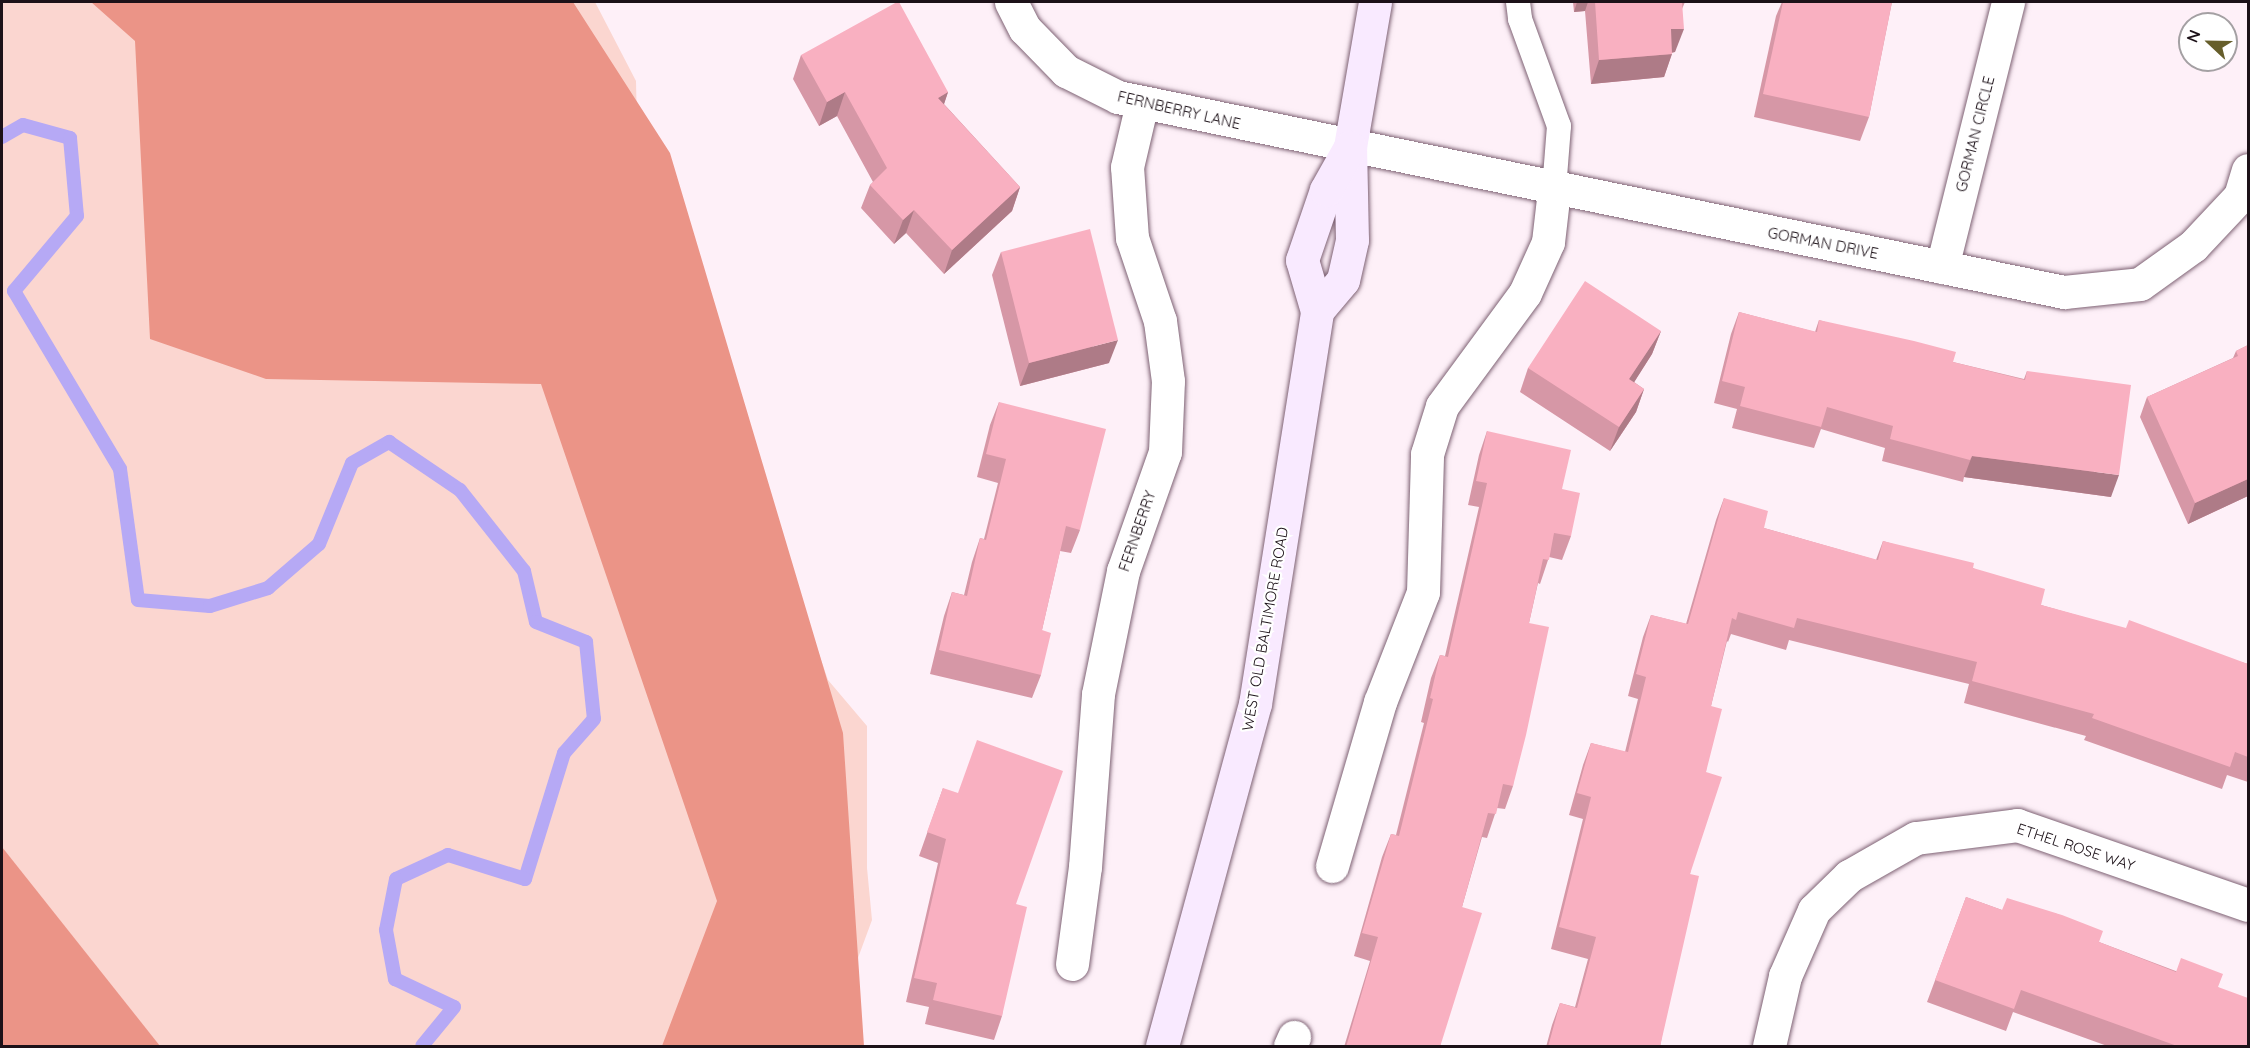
<!DOCTYPE html>
<style>
body{margin:0}
#map{position:relative;width:2250px;height:1048px;overflow:hidden;background:#fef0f8;font-family:Quicksand,sans-serif}
div>[style]{position:absolute}
[style*='--x']{left:calc(var(--x)*1px);top:calc(var(--y)*1px);width:calc(var(--w)*1px);rotate:calc(var(--a)*1deg)}
.green>*{inset:0;background:#fbd6d0}
.forest>*{inset:0;background:#eb9487}
.stream>*{height:14px;margin:-7px;padding:0 7px;transform-origin:7px;border-radius:7px;background:#b6a9f5}
.roads{filter:drop-shadow(0 0 2px #7e6274) drop-shadow(0 0 2px #7e6274)}
.lane>*{height:24px;margin:-12px;padding:0 12px;transform-origin:12px;border-radius:12px;background:#fff}
.street>*{height:33px;margin:-16.5px;padding:0 16.5px;transform-origin:16.5px;border-radius:16.5px;background:#fff}
.secondary>*{height:33px;margin:-16.5px;padding:0 16.5px;transform-origin:16.5px;border-radius:16.5px;background:#f9eaff}
.wall>*{inset:0;background:#d697a6}
.shaded-wall>*{inset:0;background:#ae7b87}
.building>*{inset:0;background:#f9b0c1}
span{translate:-50% -50%;white-space:nowrap;text-align:center;line-height:1.15;-webkit-text-stroke:4.5px #fff;paint-order:stroke}
.street-label{font-size:15px;color:#1c1118}
.frame{position:absolute;inset:0;border:3px solid #1c1118;pointer-events:none}
.north{position:absolute;left:2178px;top:12px;width:60px;height:60px;box-sizing:border-box;background:#fff;border:2px solid #a4a0a3;border-radius:50%;rotate:292deg;font-size:16px;font-weight:700;line-height:24px;text-align:center;color:#1c1118}
.north::after{content:'';display:block;margin:auto;width:21px;height:27px;background:#665e2b;clip-path:polygon(50% 0,100% 100%,50% 72%,0 100%)}
</style>
<div id="map">
<div class="green">
<div style="clip-path:polygon(2px 2px,595px 2px,636px 81px,637px 126px,828px 680px,867px 726px,867px 868px,872px 920px,841px 1004px,851px 1046px,2px 1046px)"></div>
</div>
<div class="forest">
<div style="clip-path:polygon(91px 2px,573px 2px,670px 153px,843px 733px,864px 1046px,662px 1046px,717px 901px,541px 384px,266px 379px,150px 339px,135px 41px)"></div>
<div style="clip-path:polygon(2px 847px,160px 1046px,2px 1046px)"></div>
</div>
<div class="stream">
<div style="--x:2;--y:137;--w:24;--a:-30"></div>
<div style="--x:23;--y:125;--w:49;--a:15.5"></div>
<div style="--x:70;--y:138;--w:78;--a:84.9"></div>
<div style="--x:77;--y:216;--w:98;--a:130"></div>
<div style="--x:14;--y:291;--w:207;--a:59.2"></div>
<div style="--x:120;--y:469;--w:132;--a:82.2"></div>
<div style="--x:138;--y:600;--w:72;--a:4.8"></div>
<div style="--x:210;--y:606;--w:61;--a:-17.2"></div>
<div style="--x:268;--y:588;--w:67;--a:-40.8"></div>
<div style="--x:319;--y:544;--w:87;--a:-67.8"></div>
<div style="--x:352;--y:463;--w:43;--a:-29.6"></div>
<div style="--x:389;--y:442;--w:86;--a:34.1"></div>
<div style="--x:460;--y:490;--w:103;--a:51.7"></div>
<div style="--x:524;--y:571;--w:52;--a:76.8"></div>
<div style="--x:536;--y:622;--w:54;--a:21.8"></div>
<div style="--x:586;--y:642;--w:77;--a:84.1"></div>
<div style="--x:594;--y:719;--w:45;--a:131.4"></div>
<div style="--x:564;--y:753;--w:132;--a:107.2"></div>
<div style="--x:525;--y:879;--w:81;--a:-162.7"></div>
<div style="--x:448;--y:855;--w:57;--a:155.2"></div>
<div style="--x:396;--y:879;--w:52;--a:101.1"></div>
<div style="--x:386;--y:930;--w:50;--a:79.6"></div>
<div style="--x:395;--y:979;--w:65;--a:25.4"></div>
<div style="--x:454;--y:1007;--w:50;--a:129.4"></div>
</div>
<div class="roads">
<div class="lane">
<div style="--x:1518;--y:2;--w:17;--a:83"></div>
<div style="--x:1520;--y:19;--w:114;--a:70"></div>
<div style="--x:1559;--y:126;--w:64;--a:94.5"></div>
</div>
<div class="street">
<div style="--x:1011;--y:2;--w:30;--a:63"></div>
<div style="--x:1025;--y:29;--w:59;--a:45.7"></div>
<div style="--x:1066;--y:71;--w:58;--a:26.6"></div>
<div style="--x:1118;--y:97;--w:966;--a:11.65"></div>
<div style="--x:2064;--y:292;--w:76;--a:-6"></div>
<div style="--x:2140;--y:284;--w:65;--a:-35.6"></div>
<div style="--x:2193;--y:246;--w:69;--a:-46.8"></div>
<div style="--x:2240;--y:196;--w:27;--a:-73"></div>
<div style="--x:1942;--y:267;--w:273;--a:-76"></div>
<div style="--x:1332;--y:866;--w:171;--a:-73.7"></div>
<div style="--x:1380;--y:702;--w:118;--a:-68.6"></div>
<div style="--x:1423;--y:592;--w:138;--a:-88.3"></div>
<div style="--x:1427;--y:454;--w:50;--a:-72.6"></div>
<div style="--x:1442;--y:406;--w:140;--a:-53.7"></div>
<div style="--x:1525;--y:293;--w:56;--a:-65.7"></div>
<div style="--x:1548;--y:242;--w:52;--a:-83.4"></div>
<div style="--x:1072;--y:964;--w:98;--a:-82.4"></div>
<div style="--x:1085;--y:867;--w:173;--a:-85.7"></div>
<div style="--x:1098;--y:694;--w:126;--a:-78.5"></div>
<div style="--x:1123;--y:571;--w:126;--a:-70.6"></div>
<div style="--x:1165;--y:452;--w:71;--a:-87.6"></div>
<div style="--x:1168;--y:381;--w:61;--a:-97.6"></div>
<div style="--x:1160;--y:321;--w:88;--a:-108.6"></div>
<div style="--x:1132;--y:238;--w:71;--a:-94"></div>
<div style="--x:1127;--y:167;--w:66;--a:-76.8"></div>
<div style="--x:1290;--y:1046;--w:10;--a:-66"></div>
<div style="--x:1769;--y:1046;--w:72;--a:-77.1"></div>
<div style="--x:1785;--y:976;--w:72;--a:-66.3"></div>
<div style="--x:1814;--y:910;--w:49;--a:-44.2"></div>
<div style="--x:1849;--y:876;--w:77;--a:-29.6"></div>
<div style="--x:1916;--y:838;--w:102;--a:-7.3"></div>
<div style="--x:2017;--y:825;--w:244;--a:19.1"></div>
</div>
<div class="secondary">
<div style="--x:1317;--y:311;--w:40;--a:-50"></div>
<div style="--x:1343;--y:280;--w:41;--a:-77.3"></div>
<div style="--x:1352;--y:240;--w:93;--a:-91.2"></div>
<div style="--x:1350;--y:147;--w:147;--a:-80.2"></div>
<div style="--x:1162;--y:1046;--w:354;--a:-74.8"></div>
<div style="--x:1255;--y:704;--w:398;--a:-81"></div>
<div style="--x:1317;--y:311;--w:53;--a:-106.4"></div>
<div style="--x:1302;--y:260;--w:74;--a:-71.1"></div>
<div style="--x:1326;--y:190;--w:49;--a:-60.8"></div>
</div>
</div>
<div class="wall">
<div style="clip-path:polygon(1573px 2px,1685px 2px,1682px 9px,1675px 52px,1672px 53px,1664px 77px,1591px 84px,1585px 11px,1574px 12px)"></div>
<div style="clip-path:polygon(1782px 2px,1892px 2px,1869px 117px,1860px 141px,1754px 117px,1776px 16px)"></div>
<div style="clip-path:polygon(801px 55px,948px 92px,944px 104px,1020px 187px,1012px 211px,944px 274px,906px 233px,894px 244px,861px 208px,870px 185px,873px 182px,837px 116px,819px 126px,793px 79px)"></div>
<div style="clip-path:polygon(1001px 252px,1109px 363px,1020px 386px,992px 275px)"></div>
<div style="clip-path:polygon(1739px 312px,1815px 332px,1819px 320px,1953px 362px,2024px 379px,2027px 371px,2111px 497px,1964px 477px,1963px 482px,1882px 461px,1885px 448px,1821px 429px,1814px 448px,1732px 428px,1737px 409px,1714px 403px,1731px 334px)"></div>
<div style="clip-path:polygon(1661px 331px,1652px 354px,1634px 382px,1644px 389px,1636px 412px,1610px 451px,1520px 392px,1528px 368px)"></div>
<div style="clip-path:polygon(2248px 345px,2248px 496px,2188px 524px,2140px 417px,2147px 397px,2233px 358px,2236px 351px)"></div>
<div style="clip-path:polygon(999px 402px,1080px 530px,1071px 553px,1060px 551px,1042px 630px,1041px 675px,1032px 698px,930px 674px,944px 616px,952px 592px,964px 595px,972px 562px,980px 538px,984px 539px,998px 483px,977px 477px,990px 425px)"></div>
<div style="clip-path:polygon(1487px 431px,1562px 489px,1571px 536px,1562px 560px,1549px 557px,1540px 584px,1538px 583px,1529px 623px,1513px 786px,1505px 809px,1497px 808px,1487px 838px,1482px 837px,1462px 907px,1440px 1047px,1344px 1047px,1370px 961px,1354px 956px,1382px 857px,1391px 834px,1396px 835px,1424px 723px,1421px 722px,1431px 678px,1440px 655px,1445px 656px,1479px 507px,1468px 505px,1479px 455px)"></div>
<div style="clip-path:polygon(1724px 498px,1764px 528px,1876px 560px,1883px 541px,1973px 568px,2041px 605px,2248px 664px,2248px 782px,2227px 775px,2222px 789px,2084px 740px,2086px 736px,1964px 703px,1969px 684px,1789px 640px,1786px 650px,1731px 634px,1728px 642px,1727px 641px,1711px 706px,1706px 772px,1690px 874px,1660px 1047px,1546px 1047px,1552px 1025px,1560px 1003px,1575px 1007px,1588px 959px,1551px 949px,1583px 819px,1569px 815px,1583px 765px,1591px 743px,1625px 752px,1638px 699px,1628px 696px,1643px 637px,1651px 615px,1686px 624px,1716px 520px)"></div>
<div style="clip-path:polygon(943px 788px,1016px 904px,1002px 1016px,994px 1040px,925px 1024px,929px 1007px,906px 1002px,938px 863px,919px 856px)"></div>
<div style="clip-path:polygon(1966px 897px,2002px 910px,2099px 942px,2218px 987px,2248px 1047px,2110px 1047px,2013px 1012px,2006px 1031px,1927px 1002px)"></div>
</div>
<div class="shaded-wall">
<div style="clip-path:polygon(1577px 2px,1588px 2px,1585px 11px,1574px 12px)"></div>
<div style="clip-path:polygon(1671px 29px,1684px 29px,1675px 52px,1662px 53px)"></div>
<div style="clip-path:polygon(1672px 54px,1664px 77px,1591px 84px,1599px 60px)"></div>
<div style="clip-path:polygon(845px 92px,837px 116px,819px 126px,827px 102px)"></div>
<div style="clip-path:polygon(948px 92px,940px 116px,938px 98px)"></div>
<div style="clip-path:polygon(1020px 187px,1012px 211px,944px 274px,952px 250px)"></div>
<div style="clip-path:polygon(914px 210px,906px 233px,894px 244px,903px 220px)"></div>
<div style="clip-path:polygon(1661px 331px,1652px 354px,1621px 403px,1629px 379px)"></div>
<div style="clip-path:polygon(1118px 340px,1109px 363px,1020px 386px,1029px 363px)"></div>
<div style="clip-path:polygon(1644px 389px,1636px 412px,1610px 451px,1619px 427px)"></div>
<div style="clip-path:polygon(1972px 456px,2119px 475px,2111px 497px,1964px 477px)"></div>
<div style="clip-path:polygon(2248px 479px,2248px 496px,2188px 524px,2195px 503px)"></div>
</div>
<div class="building">
<div style="clip-path:polygon(897px 2px,899px 2px,948px 92px,938px 98px,1020px 187px,952px 250px,914px 210px,903px 220px,870px 185px,887px 168px,845px 92px,827px 102px,801px 55px)"></div>
<div style="clip-path:polygon(1595px 2px,1682px 2px,1684px 29px,1671px 29px,1672px 54px,1599px 60px)"></div>
<div style="clip-path:polygon(1783px 2px,1892px 2px,1869px 117px,1763px 94px)"></div>
<div style="clip-path:polygon(1090px 229px,1118px 340px,1029px 363px,1001px 252px)"></div>
<div style="clip-path:polygon(1585px 281px,1661px 331px,1629px 379px,1644px 389px,1619px 427px,1528px 368px)"></div>
<div style="clip-path:polygon(1739px 312px,1817px 332px,1819px 320px,1914px 341px,1956px 352px,1953px 362px,2025px 380px,2027px 371px,2131px 385px,2119px 475px,1972px 456px,1970px 460px,1890px 439px,1893px 426px,1827px 407px,1821px 427px,1740px 406px,1745px 387px,1722px 381px)"></div>
<div style="clip-path:polygon(2248px 345px,2248px 479px,2195px 503px,2147px 397px,2238px 356px,2236px 351px)"></div>
<div style="clip-path:polygon(999px 402px,1106px 429px,1080px 530px,1066px 526px,1042px 630px,1051px 633px,1041px 675px,939px 650px,952px 592px,967px 596px,980px 538px,986px 540px,1006px 459px,986px 454px)"></div>
<div style="clip-path:polygon(1487px 431px,1571px 450px,1562px 489px,1580px 493px,1571px 536px,1554px 533px,1549px 560px,1543px 559px,1529px 623px,1549px 627px,1526px 735px,1513px 786px,1503px 784px,1496px 814px,1488px 813px,1462px 907px,1482px 913px,1440px 1047px,1346px 1047px,1378px 937px,1362px 933px,1391px 834px,1399px 836px,1433px 699px,1430px 698px,1440px 655px,1448px 657px,1487px 483px,1476px 481px)"></div>
<div style="clip-path:polygon(1724px 498px,1768px 511px,1764px 528px,1878px 560px,1883px 541px,1974px 563px,1973px 568px,2045px 589px,2041px 605px,2126px 628px,2129px 620px,2248px 664px,2248px 757px,2235px 752px,2230px 767px,2092px 718px,2094px 714px,1972px 681px,1977px 662px,1797px 618px,1794px 628px,1738px 612px,1736px 620px,1732px 618px,1711px 706px,1722px 709px,1706px 772px,1722px 777px,1690px 874px,1699px 876px,1660px 1047px,1548px 1047px,1560px 1003px,1577px 1008px,1596px 937px,1559px 927px,1591px 797px,1577px 793px,1591px 743px,1628px 752px,1646px 677px,1636px 674px,1651px 615px,1688px 624px)"></div>
<div style="clip-path:polygon(977px 740px,1063px 771px,1016px 904px,1027px 907px,1002px 1016px,933px 1000px,937px 983px,914px 978px,946px 839px,927px 832px,943px 788px,958px 793px)"></div>
<div style="clip-path:polygon(1966px 897px,2002px 910px,2007px 898px,2062px 915px,2103px 931px,2099px 942px,2176px 972px,2181px 958px,2223px 974px,2218px 987px,2248px 998px,2248px 1047px,2180px 1047px,2021px 990px,2014px 1009px,1935px 980px)"></div>
</div>
<div class="street-label">
<span style="left:1179px;top:110px;rotate:13deg">FERNBERRY LANE</span>
<span style="left:1975px;top:134px;rotate:-76deg">GORMAN CIRCLE</span>
<span style="left:1823px;top:243px;rotate:11deg">GORMAN DRIVE</span>
<span style="left:1137px;top:531px;rotate:-71deg">FERNBERRY</span>
<span style="left:1265px;top:629px;rotate:-80deg">WEST OLD BALTIMORE ROAD</span>
<span style="left:2076px;top:847px;rotate:18deg">ETHEL ROSE WAY</span>
</div>
<div class="frame"></div>
<div class="north">N</div>
</div>
